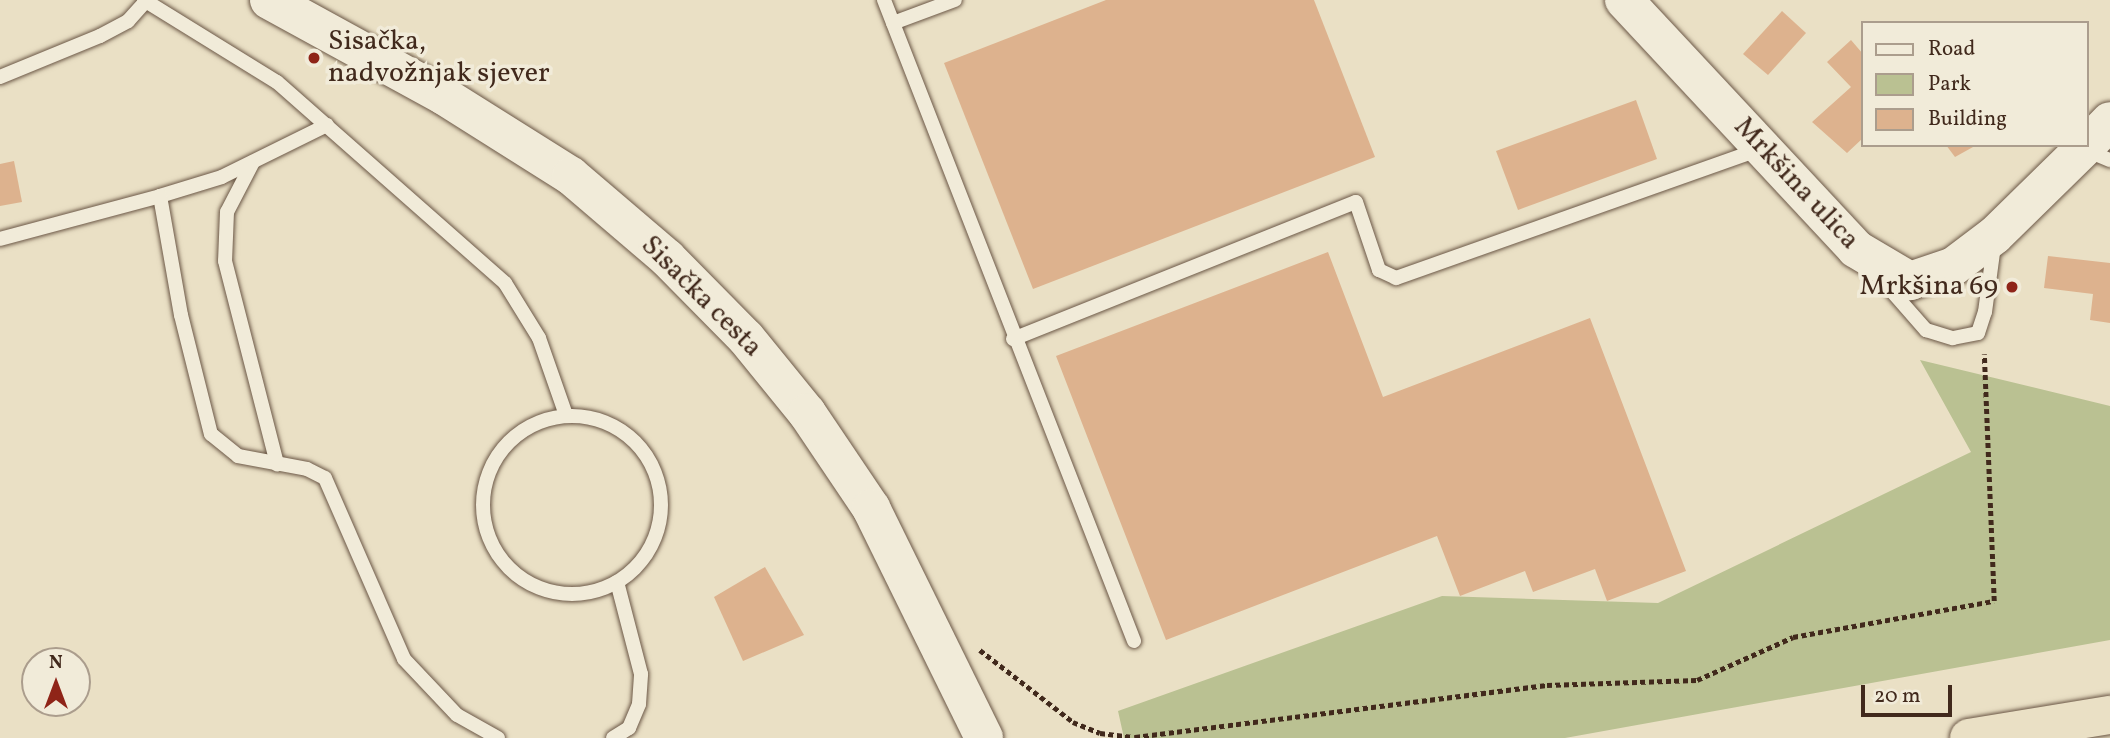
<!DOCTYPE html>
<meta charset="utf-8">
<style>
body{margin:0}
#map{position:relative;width:2110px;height:738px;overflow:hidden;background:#eae0c5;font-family:Vollkorn,serif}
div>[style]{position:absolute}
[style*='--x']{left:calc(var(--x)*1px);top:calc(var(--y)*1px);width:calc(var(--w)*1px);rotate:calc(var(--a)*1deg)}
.green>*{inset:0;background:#bac192}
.building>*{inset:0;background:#ddb28e}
.path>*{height:4.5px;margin-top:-2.25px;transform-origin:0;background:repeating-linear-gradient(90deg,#41291c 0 5px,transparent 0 8.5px)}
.roads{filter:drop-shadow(0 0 2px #6b5746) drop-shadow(0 0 2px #6b5746)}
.lane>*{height:14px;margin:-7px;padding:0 7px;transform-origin:7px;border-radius:7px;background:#f1ebd9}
.lane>.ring{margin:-7px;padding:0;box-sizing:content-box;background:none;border:14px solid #f1ebd9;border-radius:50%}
.secondary>*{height:38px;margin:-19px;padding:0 19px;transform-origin:19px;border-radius:19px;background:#f1ebd9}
.highway>*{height:38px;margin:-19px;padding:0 19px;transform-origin:19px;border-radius:19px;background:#eae0c5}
.dots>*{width:19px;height:19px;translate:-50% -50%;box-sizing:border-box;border:4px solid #f1ebd9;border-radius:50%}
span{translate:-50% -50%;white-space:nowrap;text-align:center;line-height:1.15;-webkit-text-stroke:7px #f1ebd9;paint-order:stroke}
.poi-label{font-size:28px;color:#41291c}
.left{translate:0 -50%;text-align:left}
.right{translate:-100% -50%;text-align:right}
.street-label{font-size:28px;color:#41291c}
.legend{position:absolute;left:1861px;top:21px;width:228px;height:126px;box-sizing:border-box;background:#f1ebd9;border:2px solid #ab9d8d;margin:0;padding:9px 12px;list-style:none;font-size:21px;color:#41291c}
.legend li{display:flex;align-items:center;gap:14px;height:35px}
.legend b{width:35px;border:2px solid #ab9d8d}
.north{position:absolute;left:21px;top:647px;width:70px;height:70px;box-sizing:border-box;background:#f1ebd9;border:2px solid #ab9d8d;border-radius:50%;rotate:0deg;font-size:19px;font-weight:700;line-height:28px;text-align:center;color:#41291c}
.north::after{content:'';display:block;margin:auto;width:24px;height:32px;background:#8f2418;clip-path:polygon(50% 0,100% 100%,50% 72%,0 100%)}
.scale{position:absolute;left:1861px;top:685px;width:91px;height:32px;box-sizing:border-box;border:4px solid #41291c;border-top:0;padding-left:9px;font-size:21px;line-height:24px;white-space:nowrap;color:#41291c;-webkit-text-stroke:5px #f1ebd9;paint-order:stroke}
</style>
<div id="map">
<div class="green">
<div style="clip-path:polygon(1920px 360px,2110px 406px,2110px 640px,1565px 738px,1124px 738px,1118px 711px,1442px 596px,1658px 603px,1971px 452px)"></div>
</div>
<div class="building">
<div style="clip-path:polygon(1106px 0,1314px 0,1375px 157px,1033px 289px,944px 63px)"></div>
<div style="clip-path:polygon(1782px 11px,1806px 33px,1768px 75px,1743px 54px)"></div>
<div style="clip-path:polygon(1851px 40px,1863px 54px,1863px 138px,1847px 153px,1812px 122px,1851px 87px,1827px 62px)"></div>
<div style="clip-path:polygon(1636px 100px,1657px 159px,1518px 210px,1496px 151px)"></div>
<div style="clip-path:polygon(1946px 145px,1972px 145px,1973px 147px,1955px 157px)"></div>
<div style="clip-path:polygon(14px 161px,22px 202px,0 206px,0 164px)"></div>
<div style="clip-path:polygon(1328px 252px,1383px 397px,1590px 318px,1686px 571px,1607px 601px,1595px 569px,1533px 592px,1525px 571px,1460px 596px,1437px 536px,1166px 640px,1056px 356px)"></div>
<div style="clip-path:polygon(2048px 256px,2110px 263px,2110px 323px,2090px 320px,2093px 294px,2044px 288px)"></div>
<div style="clip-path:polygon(765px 567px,804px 635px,743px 661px,714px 597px)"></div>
</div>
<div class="path">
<div style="--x:980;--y:650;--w:118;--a:37.7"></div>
<div style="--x:1073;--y:722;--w:29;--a:22"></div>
<div style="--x:1100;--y:733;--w:35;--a:7"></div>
<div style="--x:1135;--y:737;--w:415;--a:-7.2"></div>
<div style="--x:1547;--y:685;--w:150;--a:-1.9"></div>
<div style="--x:1697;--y:680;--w:105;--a:-24.1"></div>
<div style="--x:1793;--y:637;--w:204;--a:-10.2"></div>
<div style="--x:1994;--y:601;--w:247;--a:-92.3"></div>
</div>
<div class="roads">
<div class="lane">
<div style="--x:144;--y:0;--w:156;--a:31.7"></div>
<div style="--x:277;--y:82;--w:304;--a:41.4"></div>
<div style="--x:505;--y:283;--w:65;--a:58.3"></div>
<div style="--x:539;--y:338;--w:82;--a:70.7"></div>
<div style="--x:884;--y:0;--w:688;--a:68.69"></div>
<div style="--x:893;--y:23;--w:66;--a:-20.4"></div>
<div style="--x:0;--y:77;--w:108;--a:-22.3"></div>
<div style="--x:100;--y:36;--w:32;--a:-28"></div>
<div style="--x:128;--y:21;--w:27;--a:-48"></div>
<div style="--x:327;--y:125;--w:117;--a:153.7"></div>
<div style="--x:222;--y:177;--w:65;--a:163"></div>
<div style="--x:160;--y:196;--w:121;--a:80"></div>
<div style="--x:181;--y:315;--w:123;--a:75.9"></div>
<div style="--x:211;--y:434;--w:35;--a:39"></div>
<div style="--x:238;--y:456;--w:70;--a:10.7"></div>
<div style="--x:307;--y:469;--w:20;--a:27"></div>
<div style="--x:325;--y:478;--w:197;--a:66.4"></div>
<div style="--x:404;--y:659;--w:77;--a:46.6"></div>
<div style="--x:457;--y:715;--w:47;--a:29.3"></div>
<div style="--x:2086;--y:150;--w:26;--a:23"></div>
<div style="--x:253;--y:162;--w:56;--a:117.5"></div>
<div style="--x:227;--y:212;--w:49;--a:92.3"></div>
<div style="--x:225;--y:261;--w:210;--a:75.6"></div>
<div style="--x:0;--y:239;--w:166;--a:-15"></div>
<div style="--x:1882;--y:280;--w:67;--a:48.7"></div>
<div style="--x:1926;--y:330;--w:28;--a:17"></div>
<div style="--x:1953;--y:338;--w:25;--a:-11"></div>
<div style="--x:1978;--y:333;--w:22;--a:-72"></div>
<div style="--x:1985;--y:312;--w:68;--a:-82.3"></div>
<div style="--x:1013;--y:339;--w:369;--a:-21.8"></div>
<div style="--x:1356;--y:202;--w:72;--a:71.3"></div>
<div style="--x:1379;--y:270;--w:19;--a:25"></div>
<div style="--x:1396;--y:278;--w:386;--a:-19.5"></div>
<div class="ring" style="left:483px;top:416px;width:164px;height:164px"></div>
<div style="--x:613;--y:738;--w:19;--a:-32"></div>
<div style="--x:629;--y:728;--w:26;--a:-67"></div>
<div style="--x:639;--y:704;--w:30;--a:-86"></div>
<div style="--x:641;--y:674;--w:95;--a:-104.6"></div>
</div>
<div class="secondary">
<div style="--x:269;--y:0;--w:200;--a:28.7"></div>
<div style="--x:444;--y:96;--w:150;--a:32.2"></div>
<div style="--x:571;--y:176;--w:126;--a:40.5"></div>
<div style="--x:667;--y:258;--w:112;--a:45.4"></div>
<div style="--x:746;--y:338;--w:97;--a:50.9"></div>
<div style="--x:807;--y:413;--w:115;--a:56"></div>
<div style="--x:871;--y:508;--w:256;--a:63.8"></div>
<div style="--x:1624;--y:0;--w:340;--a:47"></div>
<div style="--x:1856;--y:249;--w:63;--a:30.7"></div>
<div style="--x:1910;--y:281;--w:46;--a:-18.8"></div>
<div style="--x:1954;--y:266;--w:51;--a:-37.1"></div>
<div style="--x:1995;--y:235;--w:129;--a:-44.4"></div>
<div style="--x:2087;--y:145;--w:33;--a:-46"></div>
</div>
<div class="highway">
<div style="--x:1969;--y:738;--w:143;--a:-9.3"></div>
</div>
</div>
<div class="dots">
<div style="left:314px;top:58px;background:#8f2418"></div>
<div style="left:2012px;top:287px;background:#8f2418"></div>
</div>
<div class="poi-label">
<span class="left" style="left:328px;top:58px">Sisačka,<br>nadvožnjak sjever</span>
<span class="right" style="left:1998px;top:287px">Mrkšina 69</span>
</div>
<div class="street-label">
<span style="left:1796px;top:184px;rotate:47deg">Mrkšina ulica</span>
<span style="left:701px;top:297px;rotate:45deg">Sisačka cesta</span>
</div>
<ul class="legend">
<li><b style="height:9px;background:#f1ebd9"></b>Road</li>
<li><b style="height:19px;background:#bac192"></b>Park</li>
<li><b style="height:19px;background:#ddb28e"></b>Building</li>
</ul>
<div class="north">N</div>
<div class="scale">20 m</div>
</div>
